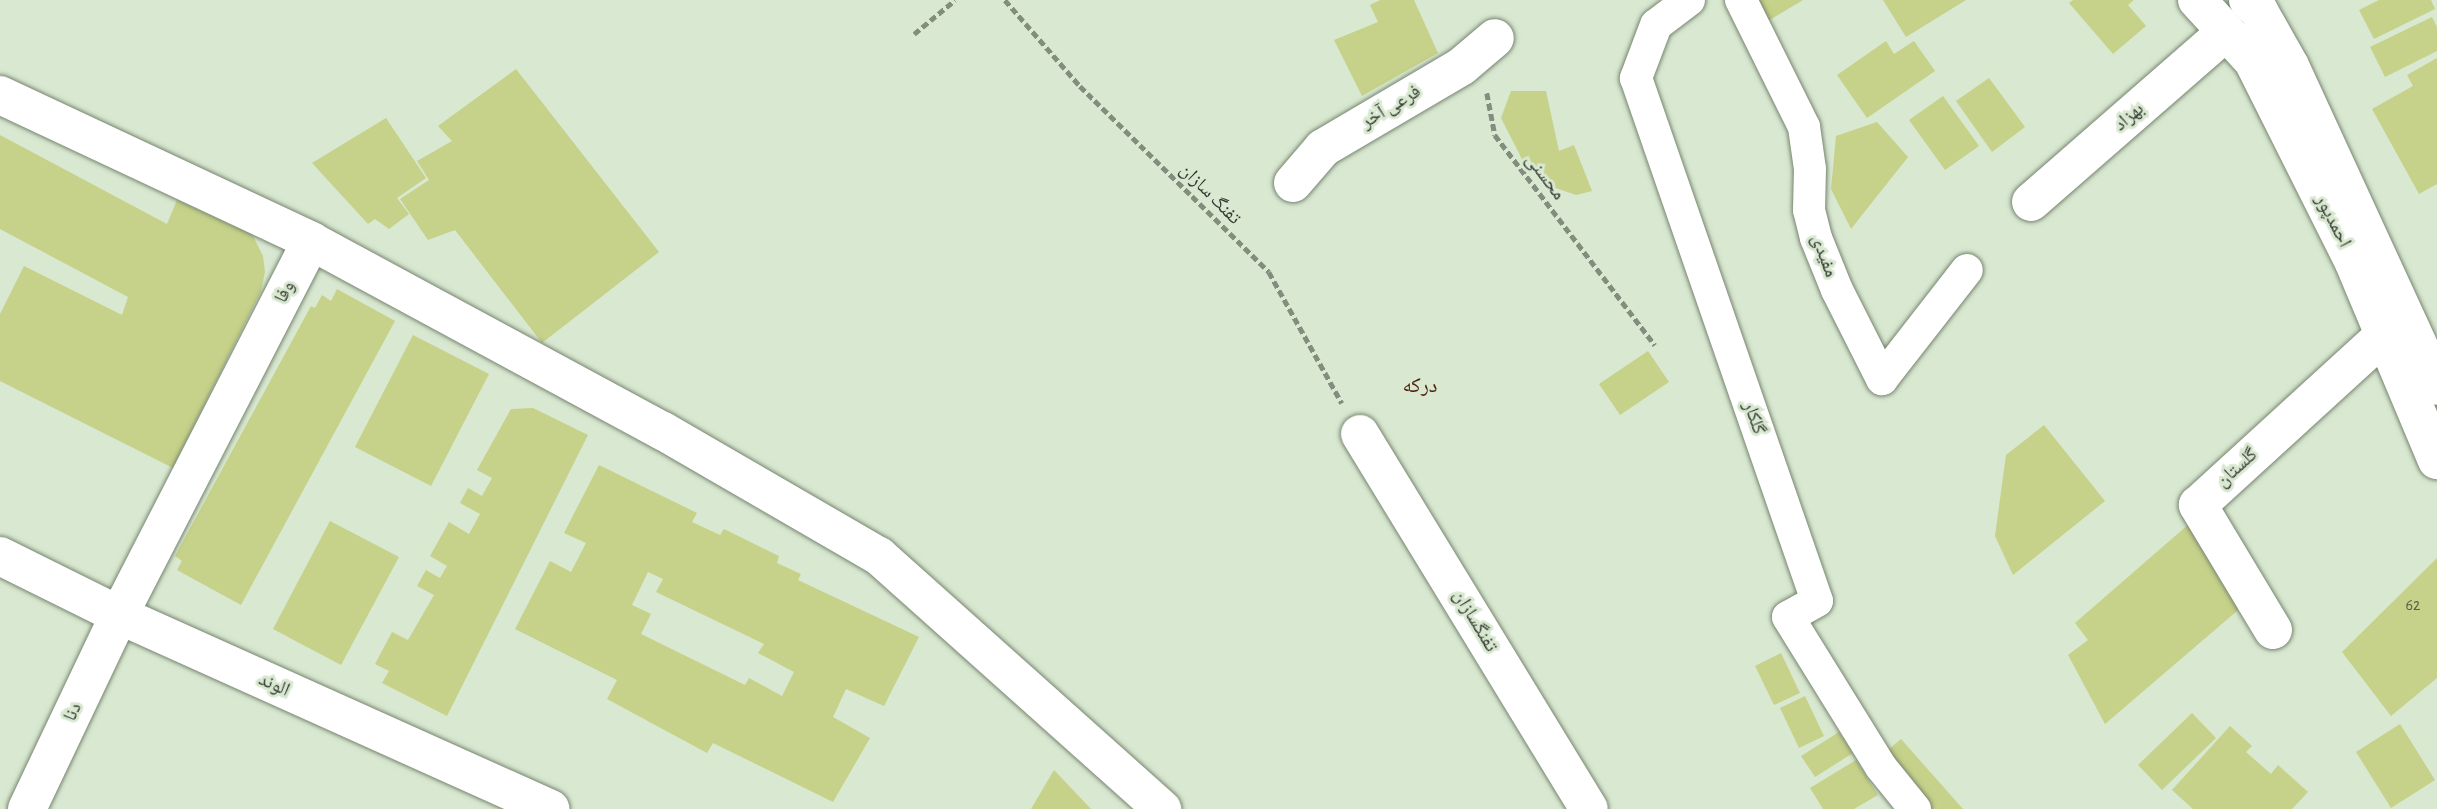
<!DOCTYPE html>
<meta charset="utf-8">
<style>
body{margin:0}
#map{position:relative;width:2437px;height:809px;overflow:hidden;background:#d9e8d1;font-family:"Alegreya Sans","Noto Naskh Arabic",sans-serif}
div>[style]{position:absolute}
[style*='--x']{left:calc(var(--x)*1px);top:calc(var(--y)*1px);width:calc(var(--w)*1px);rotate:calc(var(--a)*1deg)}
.building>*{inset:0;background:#c6d189}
.path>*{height:4.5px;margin-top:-2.25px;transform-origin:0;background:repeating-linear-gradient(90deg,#838d7d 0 7px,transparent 0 10.5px)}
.roads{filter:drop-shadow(0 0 2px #778570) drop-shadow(0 0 2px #778570)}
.pedestrian>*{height:32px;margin:-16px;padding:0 16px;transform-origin:16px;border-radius:16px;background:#fff}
.minor>*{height:38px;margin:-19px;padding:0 19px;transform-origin:19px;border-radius:19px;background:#fff}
.tertiary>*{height:38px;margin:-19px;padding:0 19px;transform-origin:19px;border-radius:19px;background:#fff}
span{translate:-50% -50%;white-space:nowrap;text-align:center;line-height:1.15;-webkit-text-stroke:6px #d9e8d1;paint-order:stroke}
.number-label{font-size:16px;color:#585f46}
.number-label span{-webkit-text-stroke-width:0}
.street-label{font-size:19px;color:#333930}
.neighbourhood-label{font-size:21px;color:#501f0b}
</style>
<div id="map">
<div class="building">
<div style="clip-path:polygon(1380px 0,1414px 0,1438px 53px,1362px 96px,1334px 40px,1378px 22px,1370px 5px)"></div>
<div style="clip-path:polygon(1749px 0,1803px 0,1763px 24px)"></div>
<div style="clip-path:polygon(1883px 0,1966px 0,1906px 37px)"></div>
<div style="clip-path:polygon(2073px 0,2134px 0,2128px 5px,2146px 26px,2113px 54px,2069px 3px)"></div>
<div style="clip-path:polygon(2379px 0,2431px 0,2435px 9px,2374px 39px,2359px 10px)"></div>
<div style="clip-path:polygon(2432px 17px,2437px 27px,2437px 51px,2385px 77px,2370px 47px)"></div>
<div style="clip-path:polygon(1886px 41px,1894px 54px,1914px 41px,1935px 71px,1867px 118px,1837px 75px)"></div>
<div style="clip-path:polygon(2437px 58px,2437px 184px,2419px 194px,2372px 109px,2413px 86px,2407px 75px)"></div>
<div style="clip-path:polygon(516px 69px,659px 252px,542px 343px,455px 230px,428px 240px,400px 199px,429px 180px,417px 161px,452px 141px,438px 126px)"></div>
<div style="clip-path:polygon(1989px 78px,2025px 127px,1992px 152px,1956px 101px)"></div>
<div style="clip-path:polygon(1511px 91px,1546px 91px,1559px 151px,1574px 145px,1592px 191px,1576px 195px,1550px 186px,1541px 166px,1527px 169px,1501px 118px)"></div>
<div style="clip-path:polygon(1943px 96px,1979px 146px,1945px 170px,1909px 120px)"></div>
<div style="clip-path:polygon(386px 118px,426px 178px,397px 198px,409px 214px,389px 229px,375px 219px,368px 224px,312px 163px)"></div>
<div style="clip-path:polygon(1877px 122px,1908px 157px,1851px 229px,1831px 189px,1836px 136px)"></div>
<div style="clip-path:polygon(0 135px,167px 224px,177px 200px,252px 234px,263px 256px,265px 272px,261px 291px,173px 468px,0 381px,0 314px,24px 266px,122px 315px,128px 297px,0 229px)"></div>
<div style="clip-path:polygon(337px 289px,395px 321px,241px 605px,177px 570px,182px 561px,175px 556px,311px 306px,315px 308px,322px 295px,331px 301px)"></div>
<div style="clip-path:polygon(413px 335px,489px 374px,431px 486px,355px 447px)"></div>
<div style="clip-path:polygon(1648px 351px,1669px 382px,1620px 415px,1599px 384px)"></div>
<div style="clip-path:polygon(533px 408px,588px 435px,447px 716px,382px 683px,389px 671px,375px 664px,392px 632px,408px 640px,434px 595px,417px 586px,426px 570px,440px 578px,447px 566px,430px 556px,449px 522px,469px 534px,480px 514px,460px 503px,468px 488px,482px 496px,492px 478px,477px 470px,511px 409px)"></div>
<div style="clip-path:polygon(2044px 425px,2105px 501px,2013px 575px,1995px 536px,2006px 455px)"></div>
<div style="clip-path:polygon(evenodd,599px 465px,697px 513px,692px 522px,720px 535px,724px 529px,779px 556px,777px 563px,801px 574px,798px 580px,919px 637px,884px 706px,846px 689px,833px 717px,870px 738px,833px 802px,713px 743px,707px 753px,607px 699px,617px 680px,515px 629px,550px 561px,571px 572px,586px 543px,564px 533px,599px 465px,648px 572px,663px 579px,656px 592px,764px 644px,758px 653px,794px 672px,782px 696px,749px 678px,745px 685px,641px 634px,651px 614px,632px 605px,648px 572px)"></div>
<div style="clip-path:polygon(2197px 517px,2251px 599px,2105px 724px,2068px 655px,2088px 640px,2075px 623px)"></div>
<div style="clip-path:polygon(330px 521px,399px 557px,341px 665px,273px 629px)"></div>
<div style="clip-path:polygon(2437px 558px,2437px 678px,2391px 716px,2342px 652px)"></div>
<div style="clip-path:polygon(1781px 653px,1800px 693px,1774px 705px,1755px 666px)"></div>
<div style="clip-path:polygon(1805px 696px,1824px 736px,1799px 748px,1780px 708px)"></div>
<div style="clip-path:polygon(2192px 713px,2216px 738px,2162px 790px,2138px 765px)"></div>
<div style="clip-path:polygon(2400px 724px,2435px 780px,2391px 808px,2356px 752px)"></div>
<div style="clip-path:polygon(2230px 726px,2252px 746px,2246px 752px,2271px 774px,2278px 765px,2308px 792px,2292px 809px,2193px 809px,2172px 790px)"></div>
<div style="clip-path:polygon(1839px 732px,1853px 753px,1815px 777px,1801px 756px)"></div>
<div style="clip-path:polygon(1901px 739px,1963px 809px,1926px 809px,1880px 757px)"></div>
<div style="clip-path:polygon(1856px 760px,1878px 795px,1854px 809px,1823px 809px,1810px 788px)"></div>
<div style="clip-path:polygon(1054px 770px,1091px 809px,1031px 809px)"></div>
</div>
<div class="path">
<div style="--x:1005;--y:0;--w:114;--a:48.9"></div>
<div style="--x:1080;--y:86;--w:265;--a:44.5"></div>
<div style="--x:1269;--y:272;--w:150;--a:60.9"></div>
<div style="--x:914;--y:34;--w:53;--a:-39.7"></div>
<div style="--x:1487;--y:93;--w:43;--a:79.2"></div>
<div style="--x:1495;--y:135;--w:264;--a:52.7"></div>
</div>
<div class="roads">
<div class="pedestrian">
<div style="--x:1689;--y:0;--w:41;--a:142.9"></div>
<div style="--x:1656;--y:25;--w:57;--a:110.7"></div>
<div style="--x:1636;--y:78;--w:553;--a:70.91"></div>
<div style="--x:1817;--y:601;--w:33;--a:151"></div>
<div style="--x:1788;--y:617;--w:176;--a:58.2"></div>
<div style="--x:1881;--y:767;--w:54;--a:51"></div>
<div style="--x:1741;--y:0;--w:142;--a:63.6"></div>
<div style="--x:1804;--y:127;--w:42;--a:81.9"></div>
<div style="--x:1810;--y:169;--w:41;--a:91.4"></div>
<div style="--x:1809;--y:210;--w:29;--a:76"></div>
<div style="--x:1816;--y:238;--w:56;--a:68"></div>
<div style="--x:1837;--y:290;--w:100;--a:63.2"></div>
<div style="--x:1882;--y:379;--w:138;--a:-52.1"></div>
</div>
<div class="minor">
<div style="--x:0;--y:95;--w:344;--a:25.1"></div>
<div style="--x:311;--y:241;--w:400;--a:28.4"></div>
<div style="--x:663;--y:431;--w:250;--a:30.1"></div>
<div style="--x:879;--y:556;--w:380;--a:41.8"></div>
<div style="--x:1293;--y:183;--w:46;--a:-49.4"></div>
<div style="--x:1323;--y:148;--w:161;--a:-30.5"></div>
<div style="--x:1462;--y:66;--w:43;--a:-40.3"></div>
<div style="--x:2031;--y:202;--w:259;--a:-41.1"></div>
<div style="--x:1360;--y:434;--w:439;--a:58.6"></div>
<div style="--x:0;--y:556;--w:133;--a:26.4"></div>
<div style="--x:119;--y:615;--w:473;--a:24.2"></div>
<div style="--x:2273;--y:630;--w:146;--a:-121"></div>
<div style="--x:2198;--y:505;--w:252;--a:-42.4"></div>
<div style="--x:27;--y:809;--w:215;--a:-64.6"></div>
<div style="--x:119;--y:615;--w:420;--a:-62.8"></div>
</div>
<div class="tertiary">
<div style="--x:2197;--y:0;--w:83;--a:47.4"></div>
<div style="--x:2253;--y:61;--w:226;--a:63.4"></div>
<div style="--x:2354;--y:263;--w:214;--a:67.2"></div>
<div style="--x:2248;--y:0;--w:16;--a:45"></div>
<div style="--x:2259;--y:11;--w:63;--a:60.6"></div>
<div style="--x:2290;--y:66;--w:352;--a:65.3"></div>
</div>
</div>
<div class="number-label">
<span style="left:2413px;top:605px">62</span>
</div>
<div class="street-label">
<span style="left:1391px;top:107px;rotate:-31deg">فرعی آخر</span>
<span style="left:2129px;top:117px;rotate:-41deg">بهزاد</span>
<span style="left:1545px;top:177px;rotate:53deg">محسنی</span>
<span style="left:1210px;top:194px;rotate:45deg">تفنگ سازان</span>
<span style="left:2333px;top:221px;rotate:63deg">احمدپور</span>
<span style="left:1824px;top:256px;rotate:70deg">مفیدی</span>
<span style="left:285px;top:292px;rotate:-63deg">وفا</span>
<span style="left:1754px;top:418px;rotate:71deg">گلکار</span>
<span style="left:2237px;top:468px;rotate:-42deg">گلستان</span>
<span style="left:1475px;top:621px;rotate:59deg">تفنگسازان</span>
<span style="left:274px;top:685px;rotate:24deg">الوند</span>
<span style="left:73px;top:712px;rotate:-65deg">دنا</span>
</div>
<div class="neighbourhood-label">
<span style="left:1420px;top:386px">درکه</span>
</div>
</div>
